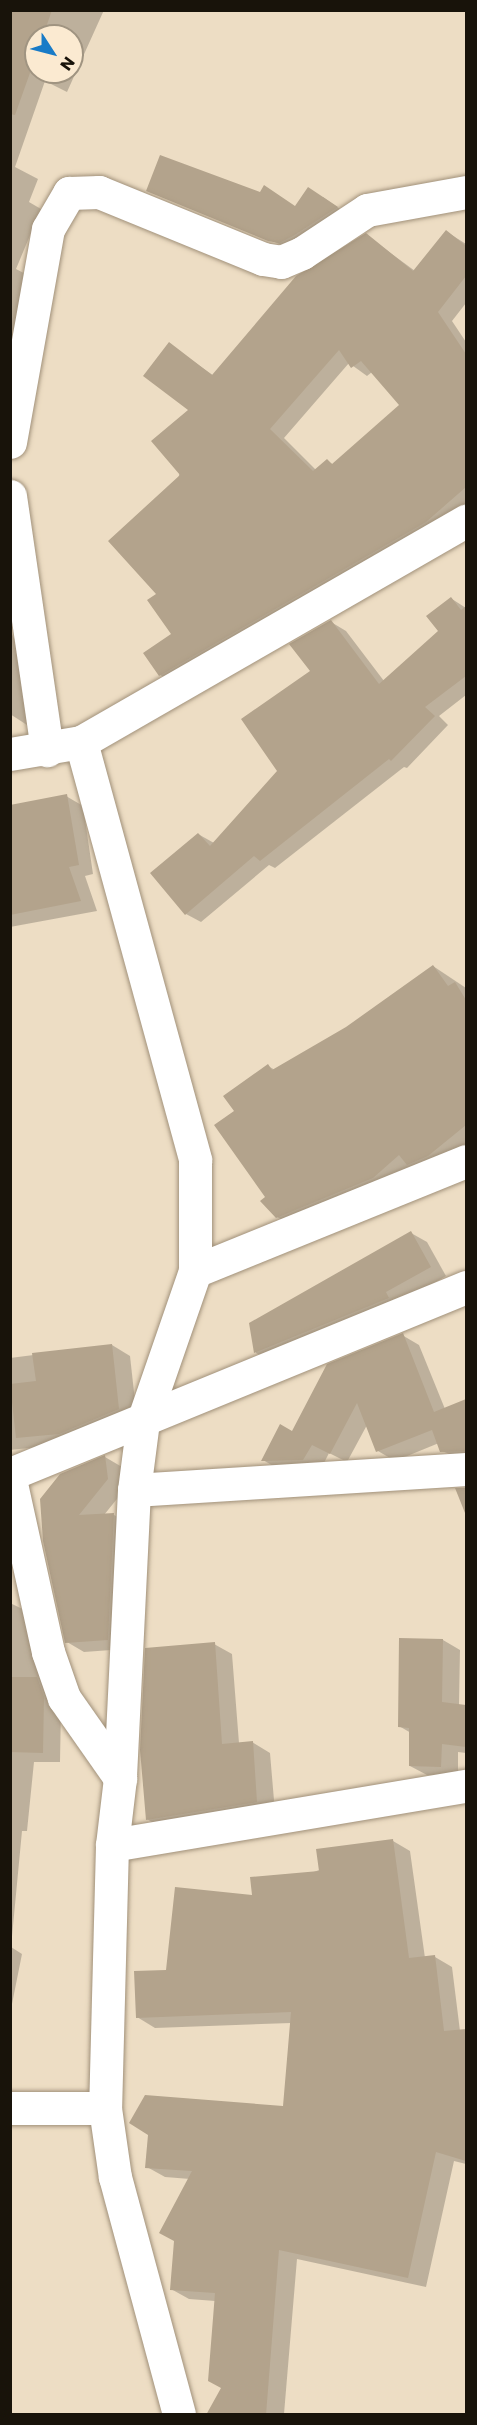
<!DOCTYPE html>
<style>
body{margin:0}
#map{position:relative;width:477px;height:2425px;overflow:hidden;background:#edddc4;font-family:Poppins,sans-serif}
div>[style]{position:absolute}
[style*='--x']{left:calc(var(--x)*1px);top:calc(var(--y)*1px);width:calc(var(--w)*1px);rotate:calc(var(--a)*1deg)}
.shadow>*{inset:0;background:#0003}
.building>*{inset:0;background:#b3a38c}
.roads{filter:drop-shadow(0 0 2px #a1917a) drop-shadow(0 0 2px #a1917a)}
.minor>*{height:33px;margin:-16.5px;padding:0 16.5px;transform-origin:16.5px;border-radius:16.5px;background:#fff}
span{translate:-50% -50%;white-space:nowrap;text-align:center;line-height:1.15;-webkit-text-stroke:4.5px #fbead1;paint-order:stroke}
.frame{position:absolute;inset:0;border:12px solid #18130a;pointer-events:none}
.north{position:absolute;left:24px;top:24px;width:60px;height:60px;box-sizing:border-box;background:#fbead1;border:2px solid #a09481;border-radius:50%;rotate:126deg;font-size:16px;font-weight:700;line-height:24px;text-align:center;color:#18130a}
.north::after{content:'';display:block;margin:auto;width:21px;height:27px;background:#197bc7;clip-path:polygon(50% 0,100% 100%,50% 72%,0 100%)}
</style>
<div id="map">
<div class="shadow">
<div style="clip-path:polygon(evenodd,10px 10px,104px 10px,67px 92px,45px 81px,15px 167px,38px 179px,29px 202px,41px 209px,16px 269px,37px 280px,10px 427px,10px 10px,36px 36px,72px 36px,72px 72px,36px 72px,36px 36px)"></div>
<div style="clip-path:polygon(148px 190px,296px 207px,323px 197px,350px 216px,294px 250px)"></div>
<div style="clip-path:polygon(evenodd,447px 232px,466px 244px,466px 303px,452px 321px,466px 342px,466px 508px,175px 683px,160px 675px,173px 634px,159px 594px,190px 410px,169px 344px,214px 376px,366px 235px,415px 271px,447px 232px,349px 363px,367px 376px,372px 372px,401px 405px,334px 465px,327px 461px,316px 470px,284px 438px,349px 363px)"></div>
<div style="clip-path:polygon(452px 599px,466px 608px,466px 695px,439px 716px,448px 725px,407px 768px,404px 767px,275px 868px,269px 865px,201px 922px,186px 914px,198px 834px,214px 843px,279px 771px,331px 622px,346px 631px,384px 681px,440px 632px)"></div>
<div style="clip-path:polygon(10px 631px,30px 666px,27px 725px,10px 714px)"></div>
<div style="clip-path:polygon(66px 796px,83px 806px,93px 874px,85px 876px,97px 911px,10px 927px,10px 806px)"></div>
<div style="clip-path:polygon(433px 966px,466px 988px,466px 1147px,293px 1226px,277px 1217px,236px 1111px,268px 1066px,275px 1070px,347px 1028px)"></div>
<div style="clip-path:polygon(411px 1233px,427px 1242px,446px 1276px,402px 1302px,272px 1362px,256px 1353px,251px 1324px)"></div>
<div style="clip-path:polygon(402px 1335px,419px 1345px,445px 1409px,466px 1400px,466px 1461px,442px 1451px,439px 1443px,395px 1461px,378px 1451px,367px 1425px,347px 1462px,329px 1453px,321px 1469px,280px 1470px,263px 1460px)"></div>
<div style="clip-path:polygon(112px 1345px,130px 1356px,137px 1419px,78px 1443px,10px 1450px,10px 1358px)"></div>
<div style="clip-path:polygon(105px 1457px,122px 1467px,125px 1489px,104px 1515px,114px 1515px,131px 1524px,125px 1649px,84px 1652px,67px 1642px,44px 1541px)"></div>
<div style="clip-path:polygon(10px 1603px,35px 1615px,61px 1708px,60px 1762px,34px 1762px,27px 1831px,22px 1831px,11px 1947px,22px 1954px,10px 2014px)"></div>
<div style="clip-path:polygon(401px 1640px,443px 1640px,460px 1650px,459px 1705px,466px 1707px,466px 1753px,458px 1752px,458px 1776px,427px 1775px,410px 1766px,411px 1733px,399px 1726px)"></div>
<div style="clip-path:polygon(214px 1644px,232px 1654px,239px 1743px,252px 1742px,270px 1753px,275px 1812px,165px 1830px,147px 1819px)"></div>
<div style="clip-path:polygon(393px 1841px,410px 1851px,425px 1958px,435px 1957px,452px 1967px,460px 2031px,466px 2030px,466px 2164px,454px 2161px,426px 2287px,297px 2259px,284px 2414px,208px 2414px,223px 2388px,215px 2301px,189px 2299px,171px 2289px,190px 2179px,165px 2177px,147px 2167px,284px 2107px,291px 2023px,155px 2028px,137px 2017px,167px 1972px,253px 1896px)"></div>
</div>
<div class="building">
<div style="clip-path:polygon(10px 10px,52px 10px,43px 36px,36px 36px,36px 56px,15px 115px,10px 114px)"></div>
<div style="clip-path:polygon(160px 155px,260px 192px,264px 185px,295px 206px,308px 187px,338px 207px,293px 236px,279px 243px,268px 241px,146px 191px)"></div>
<div style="clip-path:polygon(evenodd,446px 230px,466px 246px,466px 276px,438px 312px,466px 354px,466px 487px,426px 522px,159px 676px,143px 653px,171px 634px,147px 600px,156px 594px,108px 541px,180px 475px,151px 441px,188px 410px,143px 376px,169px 342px,212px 375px,296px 276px,366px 233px,413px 271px,446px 230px,339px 350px,351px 368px,361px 361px,399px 405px,332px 464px,327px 459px,313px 471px,270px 429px,339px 350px)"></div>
<div style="clip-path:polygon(451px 597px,461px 610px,466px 606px,466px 676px,425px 707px,435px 716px,391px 761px,389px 759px,260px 861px,254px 856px,185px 915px,150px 873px,198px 833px,210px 846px,277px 771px,241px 719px,310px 671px,289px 644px,331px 620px,379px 684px,438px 631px,426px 616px)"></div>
<div style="clip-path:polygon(67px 794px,79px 865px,69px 867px,81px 901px,10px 915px,10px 805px)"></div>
<div style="clip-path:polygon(433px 965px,448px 986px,455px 982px,466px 1000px,466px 1125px,428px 1156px,407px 1165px,399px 1155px,373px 1178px,276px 1218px,260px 1201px,265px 1197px,214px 1125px,234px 1111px,223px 1096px,268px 1064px,272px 1070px,346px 1027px)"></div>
<div style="clip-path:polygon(411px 1231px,431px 1267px,386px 1292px,389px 1298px,254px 1353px,249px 1323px)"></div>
<div style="clip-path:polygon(403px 1333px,434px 1412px,466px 1399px,466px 1451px,440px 1452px,432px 1430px,376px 1452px,357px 1403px,330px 1454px,312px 1445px,303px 1460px,261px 1461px,280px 1424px,292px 1431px,327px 1364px)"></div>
<div style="clip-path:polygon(112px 1344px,119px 1409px,59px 1434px,16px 1438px,10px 1384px,36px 1381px,32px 1353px)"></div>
<div style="clip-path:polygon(105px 1455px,108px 1479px,79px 1515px,114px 1513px,108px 1640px,65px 1643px,43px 1541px,40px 1499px,60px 1474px)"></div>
<div style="clip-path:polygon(455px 1488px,466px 1488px,466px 1513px,465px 1513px)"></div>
<div style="clip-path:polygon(399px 1638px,443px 1639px,442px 1702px,466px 1705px,466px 1747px,442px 1744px,441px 1767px,409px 1766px,409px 1728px,398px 1727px)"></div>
<div style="clip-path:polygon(215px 1642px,222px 1744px,253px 1741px,257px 1802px,146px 1820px,140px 1750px,145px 1648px)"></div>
<div style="clip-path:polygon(10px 1677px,37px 1677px,44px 1697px,43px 1753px,10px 1752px)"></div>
<div style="clip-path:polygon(393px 1839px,409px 1958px,435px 1955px,444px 2031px,466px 2029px,466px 2161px,436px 2152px,408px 2278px,279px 2250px,266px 2415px,206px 2415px,221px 2388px,208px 2381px,215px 2293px,170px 2290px,174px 2241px,159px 2233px,192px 2171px,145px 2168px,148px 2135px,129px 2123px,145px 2095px,283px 2106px,291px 2012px,136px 2018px,134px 1971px,166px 1970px,175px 1887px,252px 1895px,250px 1877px,319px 1871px,316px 1849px)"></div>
</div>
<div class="roads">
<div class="minor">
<div style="--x:10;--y:442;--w:216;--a:-79.9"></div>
<div style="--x:48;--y:229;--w:42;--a:-59.7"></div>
<div style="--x:69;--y:193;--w:30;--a:-2"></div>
<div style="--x:99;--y:192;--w:177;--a:22.2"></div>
<div style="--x:263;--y:259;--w:18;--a:9"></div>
<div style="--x:281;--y:262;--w:23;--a:-23"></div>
<div style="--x:302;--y:253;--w:78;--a:-33.5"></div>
<div style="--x:367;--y:210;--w:101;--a:-10.3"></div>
<div style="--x:10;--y:496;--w:257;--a:81.7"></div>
<div style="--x:81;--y:742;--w:433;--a:74.7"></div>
<div style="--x:195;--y:1160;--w:111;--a:90"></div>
<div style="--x:195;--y:1271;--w:159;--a:109.1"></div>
<div style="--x:143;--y:1421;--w:70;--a:97.4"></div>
<div style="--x:134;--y:1490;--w:288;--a:92.8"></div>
<div style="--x:120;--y:1778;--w:67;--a:96.8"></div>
<div style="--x:112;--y:1845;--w:263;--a:91.5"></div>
<div style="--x:105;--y:2108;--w:70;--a:81.8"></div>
<div style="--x:115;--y:2177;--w:245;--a:74.9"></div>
<div style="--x:10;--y:754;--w:72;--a:-9.6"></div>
<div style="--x:81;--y:742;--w:444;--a:-29.9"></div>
<div style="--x:195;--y:1271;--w:292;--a:-22.1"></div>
<div style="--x:10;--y:1474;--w:493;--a:-22.3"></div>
<div style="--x:10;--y:1479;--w:177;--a:77.6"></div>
<div style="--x:48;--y:1652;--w:49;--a:70.8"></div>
<div style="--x:64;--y:1698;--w:98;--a:55"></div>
<div style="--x:134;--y:1490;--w:333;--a:-3.6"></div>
<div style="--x:112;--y:1845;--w:359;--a:-9.5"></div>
<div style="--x:10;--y:2108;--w:95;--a:0"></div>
</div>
</div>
<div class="frame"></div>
<div class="north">N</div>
</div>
